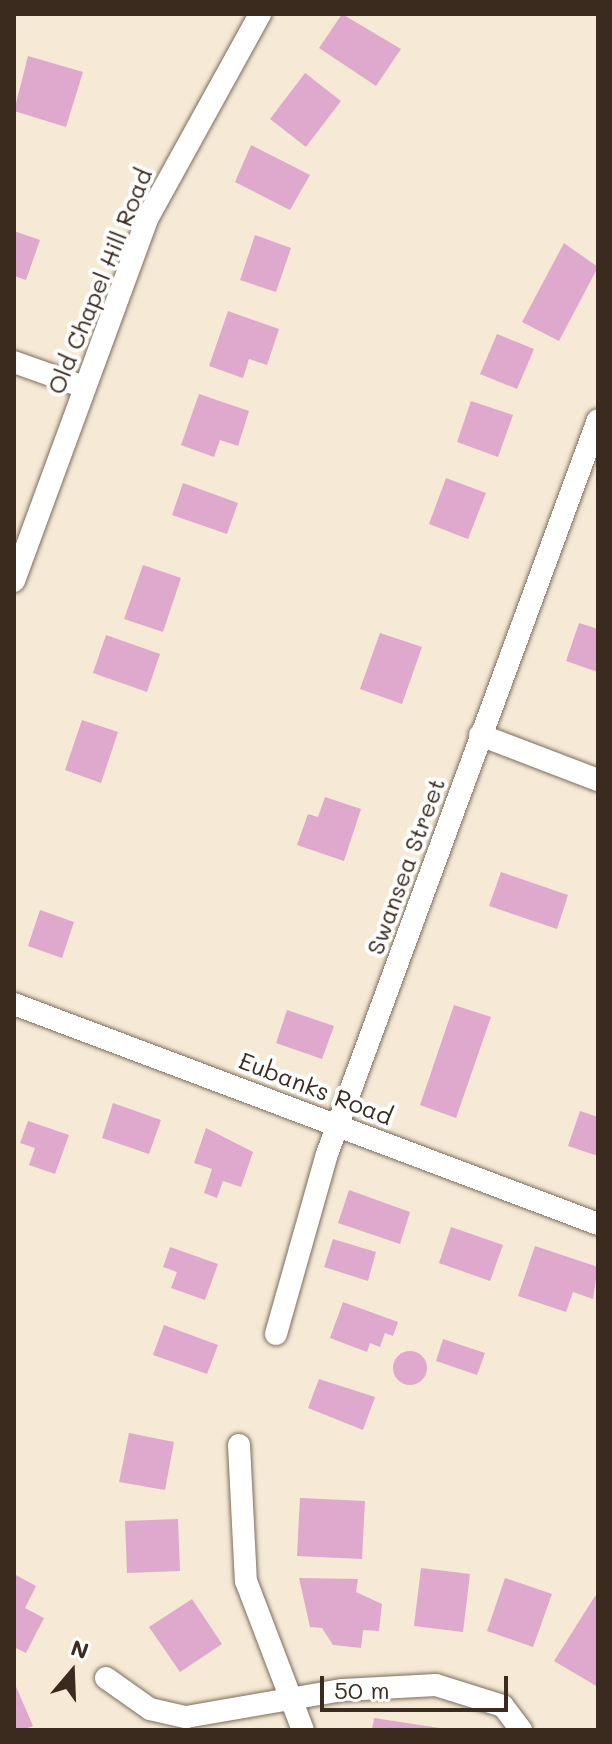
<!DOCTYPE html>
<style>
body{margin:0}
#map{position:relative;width:612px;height:1744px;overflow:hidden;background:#f6ead6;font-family:Mali,sans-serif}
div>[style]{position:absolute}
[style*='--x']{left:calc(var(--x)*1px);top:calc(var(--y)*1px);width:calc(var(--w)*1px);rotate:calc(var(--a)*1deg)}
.building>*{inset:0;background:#dfa9cd}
.round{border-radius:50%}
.roads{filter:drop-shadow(0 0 2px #7c6d5e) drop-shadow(0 0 2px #7c6d5e)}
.minor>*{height:22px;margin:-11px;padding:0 11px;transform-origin:11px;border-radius:11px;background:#fff}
span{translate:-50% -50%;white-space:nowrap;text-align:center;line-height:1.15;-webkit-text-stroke:8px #fff;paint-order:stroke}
.street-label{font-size:24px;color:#3b2a1e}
.frame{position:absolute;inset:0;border:16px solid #3b2a1e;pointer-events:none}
.north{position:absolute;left:32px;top:1632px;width:80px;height:80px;-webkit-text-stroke:6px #fff;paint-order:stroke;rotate:19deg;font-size:22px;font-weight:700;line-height:32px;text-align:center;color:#3b2a1e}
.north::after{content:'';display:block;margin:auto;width:28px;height:36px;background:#3b2a1e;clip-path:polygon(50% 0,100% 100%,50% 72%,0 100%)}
.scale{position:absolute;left:320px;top:1676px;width:188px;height:36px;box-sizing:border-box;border:4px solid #3b2a1e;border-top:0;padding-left:10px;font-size:24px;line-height:28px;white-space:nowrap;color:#3b2a1e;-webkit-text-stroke:6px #fff;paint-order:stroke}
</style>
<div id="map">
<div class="building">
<div style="clip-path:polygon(342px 14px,401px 49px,376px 86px,319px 48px)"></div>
<div style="clip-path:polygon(28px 56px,83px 72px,66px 127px,14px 111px)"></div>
<div style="clip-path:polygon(305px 73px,341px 101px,306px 147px,270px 119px)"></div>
<div style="clip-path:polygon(251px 145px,310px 175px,290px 210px,235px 182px)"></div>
<div style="clip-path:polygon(14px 231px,40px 240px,26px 280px,14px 276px)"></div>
<div style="clip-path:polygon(255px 235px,291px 248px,276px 292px,240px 280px)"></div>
<div style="clip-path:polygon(564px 243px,598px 267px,559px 341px,522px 322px)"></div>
<div style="clip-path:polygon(228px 311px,279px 329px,267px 365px,249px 359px,243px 378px,209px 366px)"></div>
<div style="clip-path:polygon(497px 334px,534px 349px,517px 389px,480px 374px)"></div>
<div style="clip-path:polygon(199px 394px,249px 411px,238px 446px,220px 440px,214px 457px,181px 445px)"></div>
<div style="clip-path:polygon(471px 401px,513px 415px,498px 457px,457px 442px)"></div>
<div style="clip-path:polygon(446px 478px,486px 493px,468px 539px,429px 524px)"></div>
<div style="clip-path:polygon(183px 483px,238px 503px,227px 534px,172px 515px)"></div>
<div style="clip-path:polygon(143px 565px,181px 578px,163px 632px,124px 619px)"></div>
<div style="clip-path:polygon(579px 623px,598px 629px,598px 672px,566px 661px)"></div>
<div style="clip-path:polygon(380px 633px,422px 647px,402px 704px,360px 689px)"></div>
<div style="clip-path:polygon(106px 635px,160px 654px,147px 692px,93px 673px)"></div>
<div style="clip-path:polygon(82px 720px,118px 732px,101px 783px,65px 770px)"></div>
<div style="clip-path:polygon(325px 797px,361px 809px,344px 861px,297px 845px,308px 814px,318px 817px)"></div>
<div style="clip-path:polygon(501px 872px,568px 895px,557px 929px,489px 906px)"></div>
<div style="clip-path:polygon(40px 910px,74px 922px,62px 958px,28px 946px)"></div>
<div style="clip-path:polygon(454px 1005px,491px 1017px,456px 1118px,420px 1105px)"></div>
<div style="clip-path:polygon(287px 1010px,334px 1026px,322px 1059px,276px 1043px)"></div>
<div style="clip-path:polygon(113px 1103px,161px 1120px,149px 1154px,102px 1138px)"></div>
<div style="clip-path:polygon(580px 1111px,598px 1117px,598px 1156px,568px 1146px)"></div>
<div style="clip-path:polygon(28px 1121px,69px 1135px,55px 1174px,29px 1165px,35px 1148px,20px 1143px)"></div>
<div style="clip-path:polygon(206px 1128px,253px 1152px,241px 1187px,223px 1181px,217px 1198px,204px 1193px,212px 1169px,194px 1163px)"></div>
<div style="clip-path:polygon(349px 1190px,410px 1212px,400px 1244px,338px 1223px)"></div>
<div style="clip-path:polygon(451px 1227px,503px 1245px,490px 1281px,439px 1263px)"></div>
<div style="clip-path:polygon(333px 1239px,376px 1252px,368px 1281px,324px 1267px)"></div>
<div style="clip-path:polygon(535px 1246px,598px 1267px,593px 1299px,573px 1292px,566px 1312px,518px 1296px)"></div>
<div style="clip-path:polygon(170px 1247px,218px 1264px,205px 1300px,171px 1288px,177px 1272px,163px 1267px)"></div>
<div style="clip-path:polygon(343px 1302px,398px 1322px,393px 1336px,385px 1333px,380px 1347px,370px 1343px,367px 1352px,330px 1338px)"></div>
<div style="clip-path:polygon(164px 1325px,218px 1345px,207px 1374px,153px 1355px)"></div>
<div style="clip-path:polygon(443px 1339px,485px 1353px,477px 1375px,436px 1361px)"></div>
<div class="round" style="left:393px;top:1351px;width:34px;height:34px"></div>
<div style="clip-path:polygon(319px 1379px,375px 1397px,363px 1430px,308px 1408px)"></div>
<div style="clip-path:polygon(129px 1433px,174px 1442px,165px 1490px,119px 1482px)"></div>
<div style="clip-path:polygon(300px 1498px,365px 1501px,362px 1559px,297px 1556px)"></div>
<div style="clip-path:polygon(178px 1519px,180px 1571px,127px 1573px,125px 1521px)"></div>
<div style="clip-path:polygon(421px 1568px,470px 1574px,463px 1632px,414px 1626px)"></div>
<div style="clip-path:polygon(14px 1574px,36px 1586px,25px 1608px,44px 1618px,26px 1653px,14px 1647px)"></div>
<div style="clip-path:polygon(299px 1578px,358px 1579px,356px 1592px,382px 1604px,379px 1631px,363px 1630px,361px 1648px,333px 1645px,322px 1628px,310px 1627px)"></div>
<div style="clip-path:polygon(505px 1578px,552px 1594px,533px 1647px,487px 1631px)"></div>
<div style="clip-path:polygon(595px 1596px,598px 1598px,598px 1687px,554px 1661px)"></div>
<div style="clip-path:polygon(192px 1599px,222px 1644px,180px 1672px,149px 1627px)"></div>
<div style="clip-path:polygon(14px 1682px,33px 1726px,22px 1730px,14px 1730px)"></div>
<div style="clip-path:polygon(374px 1718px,440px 1728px,440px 1730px,372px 1730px)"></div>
</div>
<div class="roads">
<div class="minor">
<div style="--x:14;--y:362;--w:74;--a:19.7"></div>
<div style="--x:14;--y:581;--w:386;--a:-69.8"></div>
<div style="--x:147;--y:219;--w:234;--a:-61.1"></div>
<div style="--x:480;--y:735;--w:126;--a:20.9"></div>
<div style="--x:14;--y:1004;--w:624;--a:20.64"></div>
<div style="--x:276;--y:1334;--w:187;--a:-74.2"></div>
<div style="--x:327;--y:1154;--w:782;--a:-69.74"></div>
<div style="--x:239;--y:1445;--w:136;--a:87.1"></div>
<div style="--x:246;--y:1581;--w:160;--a:69.1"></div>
<div style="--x:106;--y:1678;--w:54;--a:35.2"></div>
<div style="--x:150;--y:1709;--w:37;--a:13"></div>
<div style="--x:186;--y:1717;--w:159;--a:-9.8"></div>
<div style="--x:343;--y:1690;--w:93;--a:-3.1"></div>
<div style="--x:436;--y:1685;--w:70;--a:17.4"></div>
<div style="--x:503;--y:1706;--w:30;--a:53"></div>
</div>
</div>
<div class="street-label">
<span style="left:99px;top:281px;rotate:-68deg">Old Chapel Hill Road</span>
<span style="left:405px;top:866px;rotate:-70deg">Swansea Street</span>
<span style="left:316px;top:1088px;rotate:21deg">Eubanks Road</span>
</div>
<div class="frame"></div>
<div class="north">N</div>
<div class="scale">50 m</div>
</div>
